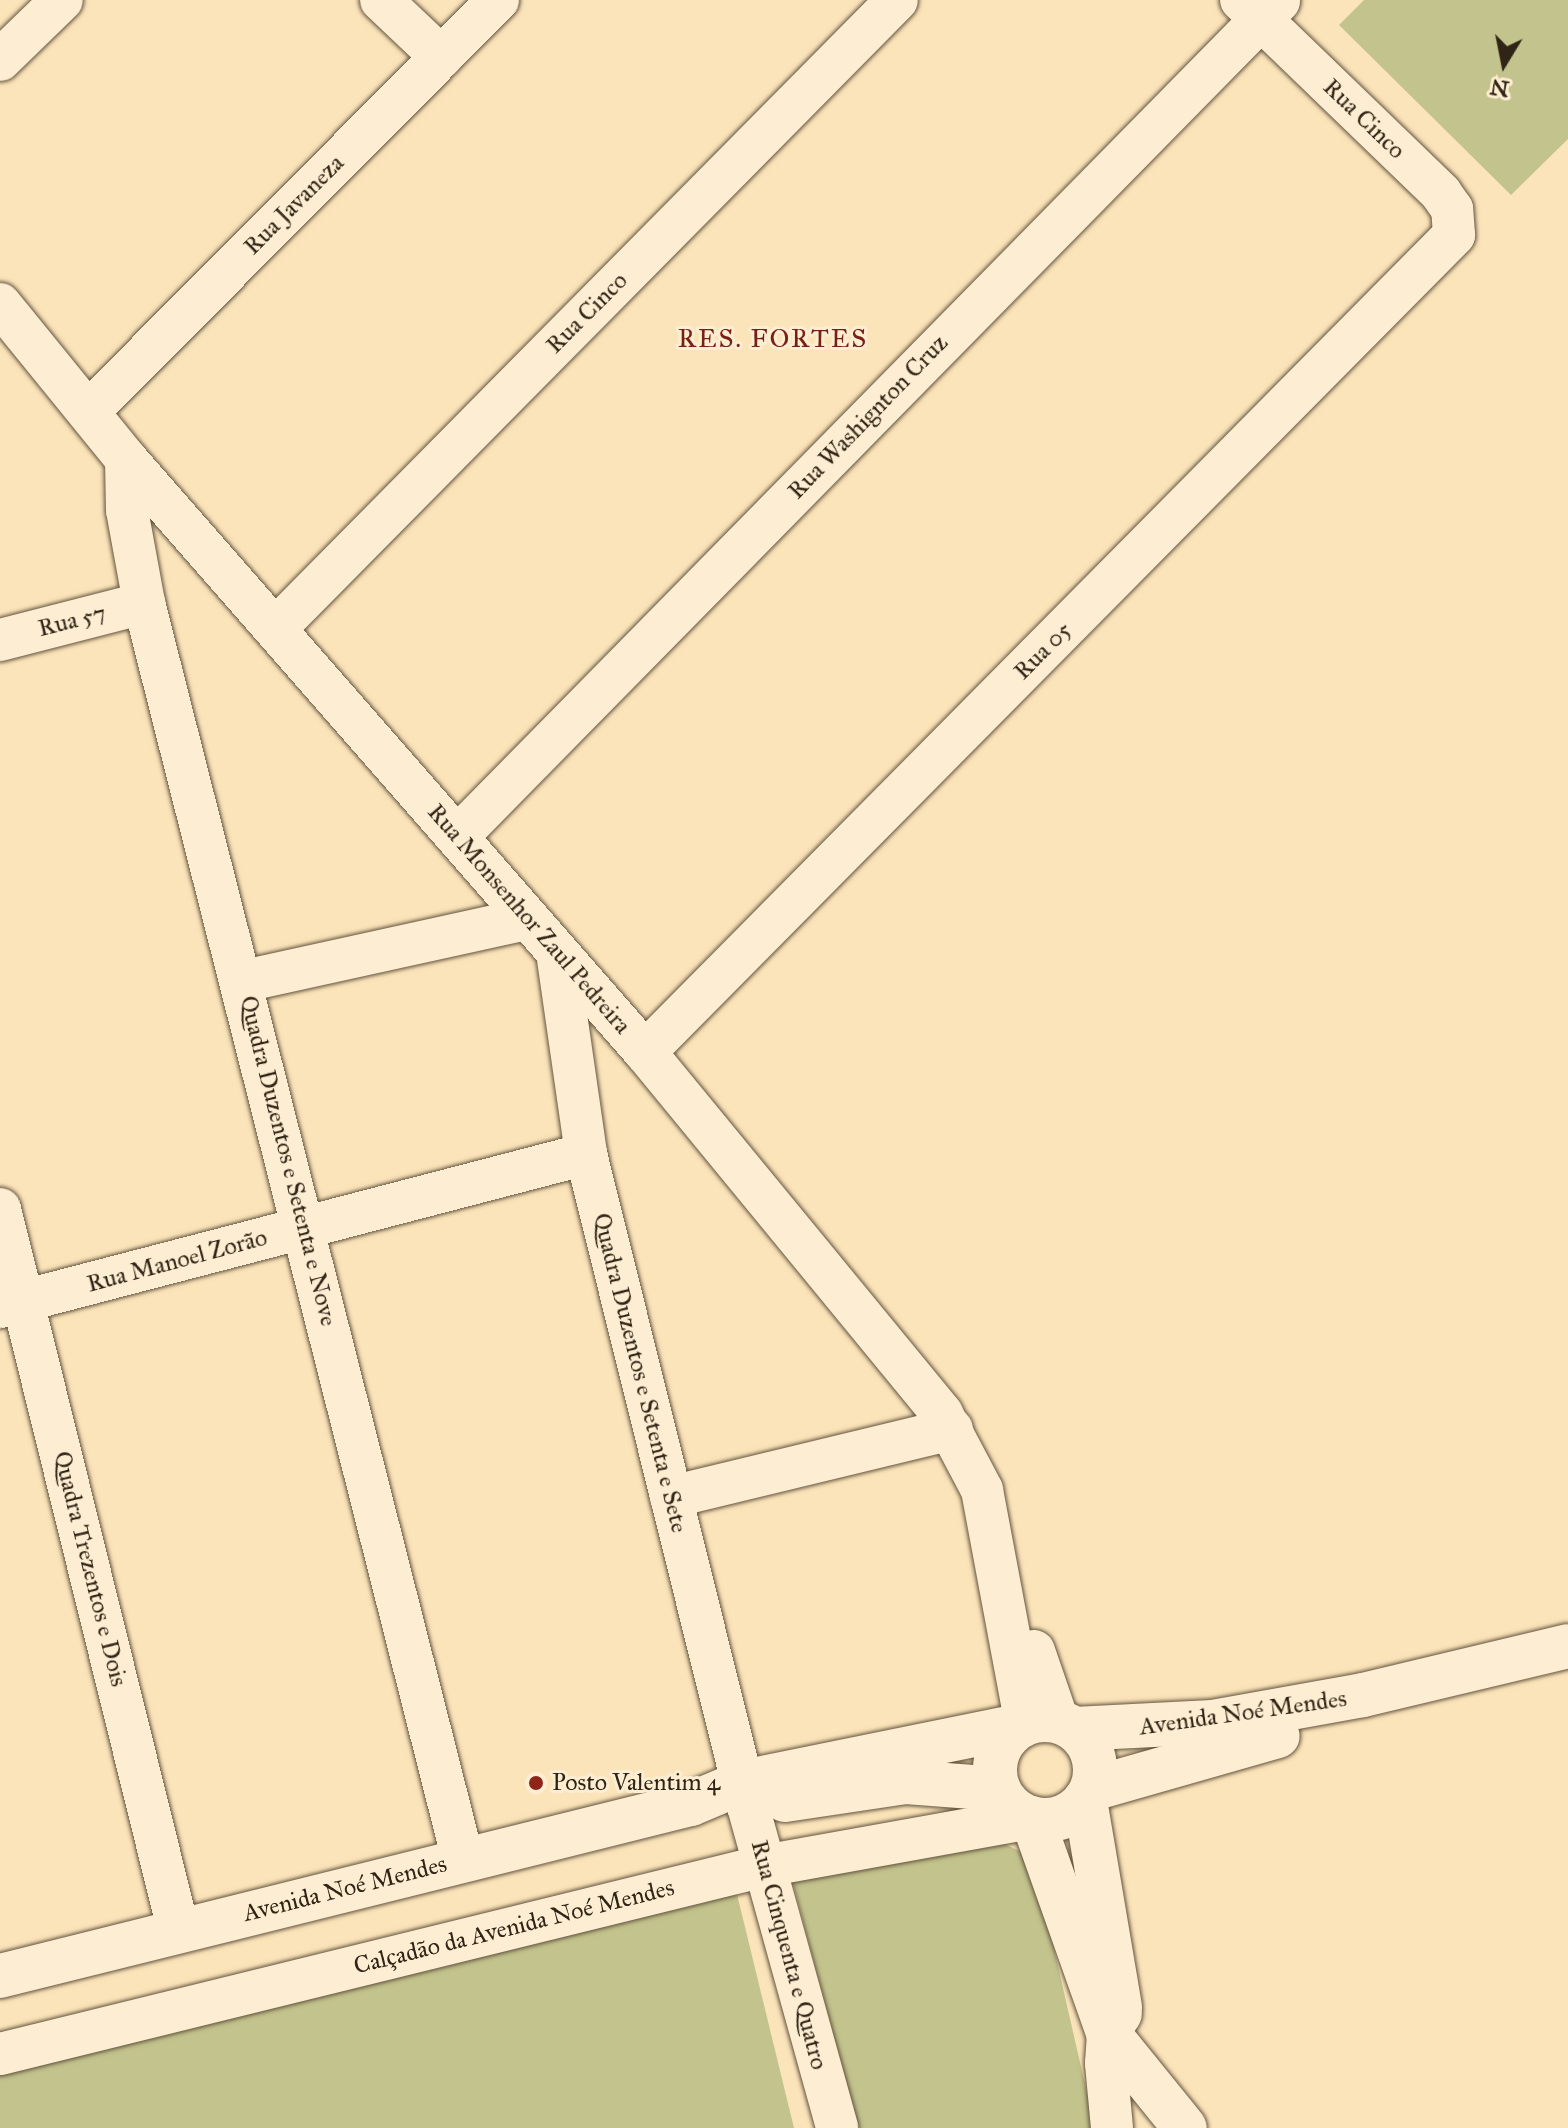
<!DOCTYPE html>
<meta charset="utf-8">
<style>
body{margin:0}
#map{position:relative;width:1568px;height:2128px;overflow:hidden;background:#fce4ba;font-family:"IM FELL Great Primer",serif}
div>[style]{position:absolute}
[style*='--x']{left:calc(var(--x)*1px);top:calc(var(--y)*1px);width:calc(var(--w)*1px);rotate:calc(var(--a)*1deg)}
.green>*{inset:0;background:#c3c38d}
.roads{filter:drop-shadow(0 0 2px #62543e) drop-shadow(0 0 2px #62543e)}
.street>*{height:42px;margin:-21px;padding:0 21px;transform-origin:21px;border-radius:21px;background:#fdedd2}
.secondary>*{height:44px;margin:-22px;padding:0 22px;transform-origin:22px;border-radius:22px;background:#fdedd2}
.secondary>.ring{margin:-22px;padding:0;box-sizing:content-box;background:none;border:44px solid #fdedd2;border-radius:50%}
.dots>*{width:22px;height:22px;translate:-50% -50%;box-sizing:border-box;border:4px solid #fdedd2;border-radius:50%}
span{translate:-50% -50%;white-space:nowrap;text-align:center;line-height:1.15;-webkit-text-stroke:6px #fdedd2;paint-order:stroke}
.street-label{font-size:24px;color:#2f2415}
.poi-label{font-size:24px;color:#2f2415}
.left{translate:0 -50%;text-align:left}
.neighbourhood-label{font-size:26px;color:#7a1f14;letter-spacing:2px}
.north{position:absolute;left:1464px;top:24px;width:80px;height:80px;-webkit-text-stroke:6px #fdedd2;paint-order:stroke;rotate:190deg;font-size:22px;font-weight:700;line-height:32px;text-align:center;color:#2f2415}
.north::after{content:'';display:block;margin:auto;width:28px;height:36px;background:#2f2415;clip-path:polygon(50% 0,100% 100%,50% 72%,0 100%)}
</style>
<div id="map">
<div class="green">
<div style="clip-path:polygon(1364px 0,1568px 0,1568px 139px,1511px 195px,1339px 25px)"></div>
<div style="clip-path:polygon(985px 1835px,1033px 1857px,1095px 2128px,858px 2128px,789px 1868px)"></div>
<div style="clip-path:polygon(734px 1882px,794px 2128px,0 2128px,0 2069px)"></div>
</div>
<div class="roads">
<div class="street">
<div style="--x:381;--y:0;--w:83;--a:43.5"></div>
<div style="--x:0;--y:60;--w:86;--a:-44.1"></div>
<div style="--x:0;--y:304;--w:200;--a:50.9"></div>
<div style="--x:126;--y:459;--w:788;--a:48.81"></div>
<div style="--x:645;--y:1052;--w:468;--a:50.6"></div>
<div style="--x:942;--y:1414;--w:86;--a:62.2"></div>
<div style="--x:982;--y:1490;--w:238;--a:79.4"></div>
<div style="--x:89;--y:411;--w:580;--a:-45.14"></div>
<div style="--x:126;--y:459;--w:51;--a:88.9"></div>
<div style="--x:127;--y:510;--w:95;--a:79.6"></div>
<div style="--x:144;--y:603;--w:1297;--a:75.76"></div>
<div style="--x:278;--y:626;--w:880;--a:-45.32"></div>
<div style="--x:0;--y:640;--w:149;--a:-14.4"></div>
<div style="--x:458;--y:836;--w:1171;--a:-45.48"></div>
<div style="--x:558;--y:959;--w:197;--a:81.8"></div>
<div style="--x:586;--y:1154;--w:672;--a:76.05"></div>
<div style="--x:748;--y:1806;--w:334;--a:74.5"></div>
<div style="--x:244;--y:981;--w:289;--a:-12.4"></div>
<div style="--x:645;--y:1052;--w:1150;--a:-45.28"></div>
<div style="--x:1454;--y:235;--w:26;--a:-94"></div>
<div style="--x:1452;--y:209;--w:19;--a:-125"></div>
<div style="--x:1441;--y:193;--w:278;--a:-136"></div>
<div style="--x:0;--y:1209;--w:742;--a:76.11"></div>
<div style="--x:0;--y:1307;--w:606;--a:-14.63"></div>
<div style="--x:671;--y:1497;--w:289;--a:-13.6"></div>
<div style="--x:1034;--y:1651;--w:74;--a:71.1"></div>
<div style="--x:0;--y:2054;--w:787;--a:-13.82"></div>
<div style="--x:764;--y:1866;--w:272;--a:-10.2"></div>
<div style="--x:1112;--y:2128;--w:65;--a:-95.3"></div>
<div style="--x:1106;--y:2063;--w:30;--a:-86"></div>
<div style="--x:1108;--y:2033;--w:23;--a:-56"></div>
</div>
<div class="secondary">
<div class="ring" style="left:995px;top:1720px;width:56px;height:56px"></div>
<div style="--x:1074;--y:1729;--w:139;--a:-2.9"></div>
<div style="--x:1213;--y:1722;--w:152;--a:-10.2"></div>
<div style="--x:1363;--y:1695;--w:211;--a:-13.4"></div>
<div style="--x:1092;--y:1789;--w:193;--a:-15.9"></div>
<div style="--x:785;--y:1800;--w:122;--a:-8.5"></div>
<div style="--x:906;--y:1782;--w:93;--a:4.3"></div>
<div style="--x:1085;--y:1800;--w:210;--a:80.4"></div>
<div style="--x:1032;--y:1818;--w:228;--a:70.5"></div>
<div style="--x:1108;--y:2033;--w:122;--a:51"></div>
<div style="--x:0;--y:1976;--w:712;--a:-13.98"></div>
<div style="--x:691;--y:1804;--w:56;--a:-22.9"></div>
<div style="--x:743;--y:1782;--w:285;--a:-11.5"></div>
</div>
</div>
<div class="dots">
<div style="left:536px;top:1783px;background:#8f2418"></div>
</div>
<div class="street-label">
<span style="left:1364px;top:119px;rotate:44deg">Rua Cinco</span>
<span style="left:294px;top:205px;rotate:-45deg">Rua Javaneza</span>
<span style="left:587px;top:313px;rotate:-45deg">Rua Cinco</span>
<span style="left:868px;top:417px;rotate:-46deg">Rua Washignton Cruz</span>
<span style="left:72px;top:621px;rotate:-14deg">Rua 57</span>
<span style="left:1043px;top:651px;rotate:-45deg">Rua 05</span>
<span style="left:529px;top:919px;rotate:49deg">Rua Monsenhor Zaul Pedreira</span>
<span style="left:288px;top:1161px;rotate:76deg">Quadra Duzentos e Setenta e Nove</span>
<span style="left:177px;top:1261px;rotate:-15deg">Rua Manoel Zorão</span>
<span style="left:640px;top:1373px;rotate:76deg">Quadra Duzentos e Setenta e Sete</span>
<span style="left:90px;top:1569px;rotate:76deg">Quadra Trezentos e Dois</span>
<span style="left:1243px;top:1713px;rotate:-8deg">Avenida Noé Mendes</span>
<span style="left:345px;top:1889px;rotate:-14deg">Avenida Noé Mendes</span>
<span style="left:514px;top:1927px;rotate:-14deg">Calçadão da Avenida Noé Mendes</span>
<span style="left:789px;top:1955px;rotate:75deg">Rua Cinquenta e Quatro</span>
</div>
<div class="poi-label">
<span class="left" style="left:552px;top:1783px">Posto Valentim 4</span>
</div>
<div class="neighbourhood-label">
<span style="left:773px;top:339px">RES. FORTES</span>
</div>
<div class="north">N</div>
</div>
